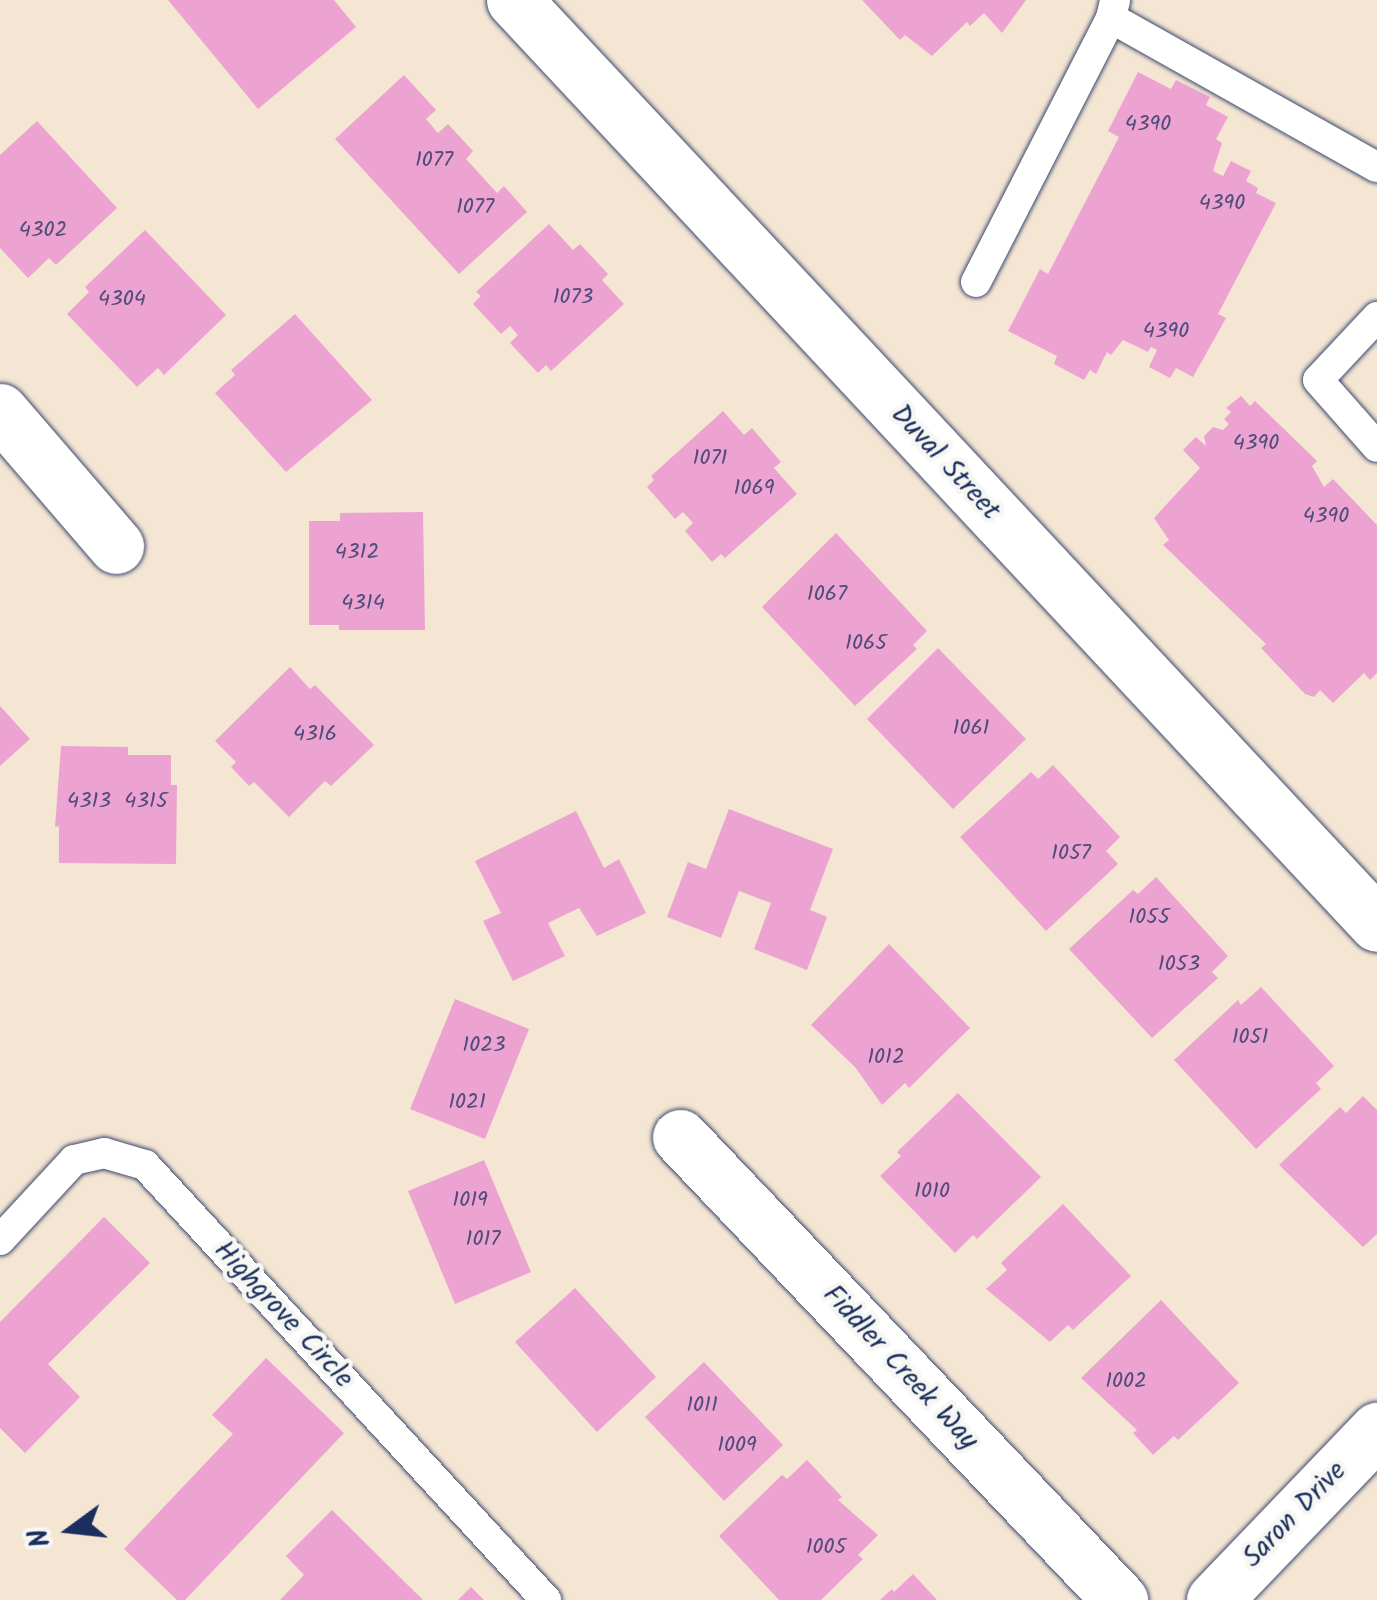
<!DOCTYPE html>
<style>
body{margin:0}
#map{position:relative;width:1377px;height:1600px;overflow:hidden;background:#f5e6d4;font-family:Kalam,sans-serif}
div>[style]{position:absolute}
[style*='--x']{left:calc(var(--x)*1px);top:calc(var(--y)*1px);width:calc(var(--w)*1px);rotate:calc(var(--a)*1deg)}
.building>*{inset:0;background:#eda3d1}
.roads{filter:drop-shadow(0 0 2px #3c4a70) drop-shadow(0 0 2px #3c4a70)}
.service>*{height:30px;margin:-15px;padding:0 15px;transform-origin:15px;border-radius:15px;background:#fff}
.minor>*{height:55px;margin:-27.5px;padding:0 27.5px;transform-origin:27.5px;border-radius:27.5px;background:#fff}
.tertiary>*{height:55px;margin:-27.5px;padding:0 27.5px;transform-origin:27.5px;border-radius:27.5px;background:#fff}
span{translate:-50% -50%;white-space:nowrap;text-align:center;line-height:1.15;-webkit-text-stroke:9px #f6f6f2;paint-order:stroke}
.number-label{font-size:22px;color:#504c7b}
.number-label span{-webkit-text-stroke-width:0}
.street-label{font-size:28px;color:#1b2f5e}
.north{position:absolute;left:20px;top:1480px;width:100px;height:100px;-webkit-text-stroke:8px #f6f6f2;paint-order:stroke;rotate:255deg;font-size:28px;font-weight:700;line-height:40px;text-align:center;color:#1b2f5e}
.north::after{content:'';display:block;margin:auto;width:35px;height:45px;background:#1b2f5e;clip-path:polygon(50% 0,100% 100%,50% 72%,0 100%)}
</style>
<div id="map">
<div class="building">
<div style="clip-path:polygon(168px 0,334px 0,356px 27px,258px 109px)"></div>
<div style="clip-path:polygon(862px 0,1026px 0,1002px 33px,984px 13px,970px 26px,967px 22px,932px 56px,905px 35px,900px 40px)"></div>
<div style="clip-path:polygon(1138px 72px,1171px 89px,1176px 80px,1210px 97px,1206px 105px,1228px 117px,1216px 139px,1222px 143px,1213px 171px,1223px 176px,1231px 161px,1251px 171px,1246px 181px,1258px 188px,1256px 193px,1276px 203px,1218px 314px,1226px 318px,1193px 377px,1176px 368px,1170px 378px,1149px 367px,1157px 350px,1151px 347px,1148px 352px,1123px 340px,1111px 355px,1107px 352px,1096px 374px,1090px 370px,1084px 380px,1054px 364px,1057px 356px,1008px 331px,1040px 269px,1048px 274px,1119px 137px,1108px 131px)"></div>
<div style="clip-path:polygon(404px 75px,436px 110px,426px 119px,438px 133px,448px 124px,473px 151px,466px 159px,497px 193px,504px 186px,527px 212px,459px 274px,335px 139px)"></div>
<div style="clip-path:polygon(37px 121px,117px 208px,56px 265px,49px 258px,28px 278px,0 248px,0 155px)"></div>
<div style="clip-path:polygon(549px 224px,573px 250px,580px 244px,608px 274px,602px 280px,624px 304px,551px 371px,546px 365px,538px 373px,510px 343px,518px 335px,510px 326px,501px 334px,473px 304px,481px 296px,476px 292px)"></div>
<div style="clip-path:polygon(145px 230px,226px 315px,164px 375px,158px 368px,137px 387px,67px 314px,89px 292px,85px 287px)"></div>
<div style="clip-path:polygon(295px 314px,372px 400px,286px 472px,215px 393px,235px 375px,231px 370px)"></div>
<div style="clip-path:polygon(1241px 396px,1250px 406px,1255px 401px,1317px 461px,1312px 466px,1324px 487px,1333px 479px,1377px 525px,1377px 673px,1370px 680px,1364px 673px,1333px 703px,1320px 690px,1314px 697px,1305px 694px,1261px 648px,1266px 644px,1163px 545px,1169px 540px,1154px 518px,1200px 468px,1183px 450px,1196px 437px,1206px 446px,1204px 436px,1213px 427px,1223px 430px,1229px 424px,1224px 419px,1231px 412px,1226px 408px)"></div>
<div style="clip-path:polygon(723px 411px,744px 435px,752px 428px,781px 462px,774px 468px,797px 494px,725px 558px,721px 554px,712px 562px,685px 531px,693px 523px,683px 512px,675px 519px,647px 487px,654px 480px,651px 476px)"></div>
<div style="clip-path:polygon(423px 512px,425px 630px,339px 630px,339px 625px,309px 625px,309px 521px,340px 521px,340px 513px)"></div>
<div style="clip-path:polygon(836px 533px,927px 631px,913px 645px,917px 649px,855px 706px,762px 607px)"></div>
<div style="clip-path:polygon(938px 648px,1026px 739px,953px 809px,867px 719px)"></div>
<div style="clip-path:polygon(290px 667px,310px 689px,315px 685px,374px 745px,331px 786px,325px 781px,289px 817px,254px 782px,249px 786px,231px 767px,236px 762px,215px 741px)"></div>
<div style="clip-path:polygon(0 706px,30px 739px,0 766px)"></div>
<div style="clip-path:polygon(61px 746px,128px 747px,128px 755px,171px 755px,171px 785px,177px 785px,176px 864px,59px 863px,59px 826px,55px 827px)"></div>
<div style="clip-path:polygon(1053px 765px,1120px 837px,1106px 851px,1118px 864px,1046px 931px,960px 837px,1031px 772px,1038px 779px)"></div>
<div style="clip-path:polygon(729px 809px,833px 849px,810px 910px,827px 917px,807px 970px,754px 949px,771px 903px,739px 891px,721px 938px,667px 917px,688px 862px,706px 869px)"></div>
<div style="clip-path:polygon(576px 811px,604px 868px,619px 859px,646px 913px,597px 936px,579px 908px,548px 923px,565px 956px,513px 981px,483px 921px,501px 913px,475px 861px)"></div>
<div style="clip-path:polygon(1156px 877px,1228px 956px,1212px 972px,1218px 978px,1152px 1038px,1069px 949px,1133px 890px,1138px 894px)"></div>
<div style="clip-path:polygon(889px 944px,970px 1028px,909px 1088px,905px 1083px,882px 1105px,855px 1067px,811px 1025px)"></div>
<div style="clip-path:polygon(1261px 987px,1334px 1066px,1316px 1083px,1321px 1089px,1256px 1149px,1174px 1060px,1238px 1000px,1241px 1005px)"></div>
<div style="clip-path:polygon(455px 999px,529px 1029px,485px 1139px,410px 1109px)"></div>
<div style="clip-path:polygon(958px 1093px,1041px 1177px,977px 1239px,973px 1235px,955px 1253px,880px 1176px,901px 1156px,897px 1152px)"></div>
<div style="clip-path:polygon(1363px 1096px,1377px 1110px,1377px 1234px,1363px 1247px,1279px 1165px,1340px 1107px,1346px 1113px)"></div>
<div style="clip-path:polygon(484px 1160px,531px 1272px,455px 1304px,408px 1191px)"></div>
<div style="clip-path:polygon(1063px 1204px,1131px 1276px,1073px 1330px,1068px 1325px,1050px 1342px,986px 1289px,1007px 1270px,1001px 1263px)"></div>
<div style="clip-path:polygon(104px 1217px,150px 1263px,48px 1364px,80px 1397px,25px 1453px,0 1428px,0 1322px)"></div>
<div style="clip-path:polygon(575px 1288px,656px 1377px,597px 1432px,515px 1342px)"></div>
<div style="clip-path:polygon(1161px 1300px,1239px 1383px,1178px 1440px,1174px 1436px,1153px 1455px,1133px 1433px,1137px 1430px,1081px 1378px)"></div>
<div style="clip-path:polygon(266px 1358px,344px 1433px,185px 1600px,177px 1600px,124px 1549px,233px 1434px,212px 1415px)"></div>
<div style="clip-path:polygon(704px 1362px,783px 1445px,724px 1501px,645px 1417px)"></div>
<div style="clip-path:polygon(807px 1460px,842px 1497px,838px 1500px,878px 1535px,858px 1555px,863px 1559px,821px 1600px,779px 1600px,719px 1536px,782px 1475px,787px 1479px)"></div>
<div style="clip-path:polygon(332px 1510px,423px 1600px,280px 1600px,304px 1575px,286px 1556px)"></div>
<div style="clip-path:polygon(913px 1574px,937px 1600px,880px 1600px,892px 1589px,894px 1592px)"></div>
<div style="clip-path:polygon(471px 1587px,484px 1600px,458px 1600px)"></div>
</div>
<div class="roads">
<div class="service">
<div style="--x:1111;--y:18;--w:305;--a:29.3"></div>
<div style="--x:976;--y:282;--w:297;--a:-62.9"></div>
<div style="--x:1111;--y:18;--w:18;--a:-77"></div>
<div style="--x:1377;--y:317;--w:86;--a:133.1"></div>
<div style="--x:1318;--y:380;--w:89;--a:48.6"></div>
<div style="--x:0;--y:1240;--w:109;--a:-47.2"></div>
<div style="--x:74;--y:1160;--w:31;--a:-13"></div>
<div style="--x:104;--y:1153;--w:43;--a:16.3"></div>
<div style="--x:145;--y:1165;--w:592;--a:47.33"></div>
</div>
<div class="minor">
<div style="--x:514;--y:0;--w:1264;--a:46.96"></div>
<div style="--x:0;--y:411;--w:178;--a:49.3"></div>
<div style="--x:680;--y:1137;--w:639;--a:46.46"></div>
</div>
<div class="tertiary">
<div style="--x:1214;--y:1600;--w:236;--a:-46.2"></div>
</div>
</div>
<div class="number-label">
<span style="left:1148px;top:125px">4390</span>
<span style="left:434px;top:161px">1077</span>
<span style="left:1222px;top:204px">4390</span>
<span style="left:475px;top:208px">1077</span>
<span style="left:43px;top:231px">4302</span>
<span style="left:573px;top:298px">1073</span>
<span style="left:122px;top:300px">4304</span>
<span style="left:1166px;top:332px">4390</span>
<span style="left:1256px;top:444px">4390</span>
<span style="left:710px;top:459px">1071</span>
<span style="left:754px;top:489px">1069</span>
<span style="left:1326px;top:517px">4390</span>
<span style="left:357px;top:553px">4312</span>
<span style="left:827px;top:595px">1067</span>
<span style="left:363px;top:604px">4314</span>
<span style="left:866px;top:644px">1065</span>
<span style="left:971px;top:729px">1061</span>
<span style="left:315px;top:735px">4316</span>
<span style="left:89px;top:802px">4313</span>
<span style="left:146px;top:802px">4315</span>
<span style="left:1071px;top:854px">1057</span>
<span style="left:1149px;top:918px">1055</span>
<span style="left:1179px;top:965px">1053</span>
<span style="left:1250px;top:1038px">1051</span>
<span style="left:484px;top:1046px">1023</span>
<span style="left:886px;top:1058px">1012</span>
<span style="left:467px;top:1103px">1021</span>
<span style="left:932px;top:1192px">1010</span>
<span style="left:470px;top:1201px">1019</span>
<span style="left:483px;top:1240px">1017</span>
<span style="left:1126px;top:1382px">1002</span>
<span style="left:702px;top:1406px">1011</span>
<span style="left:737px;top:1446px">1009</span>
<span style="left:826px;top:1548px">1005</span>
</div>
<div class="street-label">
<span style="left:945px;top:463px;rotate:47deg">Duval Street</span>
<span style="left:283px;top:1315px;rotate:47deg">Highgrove Circle</span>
<span style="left:900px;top:1368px;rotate:47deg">Fiddler Creek Way</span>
<span style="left:1295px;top:1515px;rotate:-46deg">Saron Drive</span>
</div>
<div class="north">N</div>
</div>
